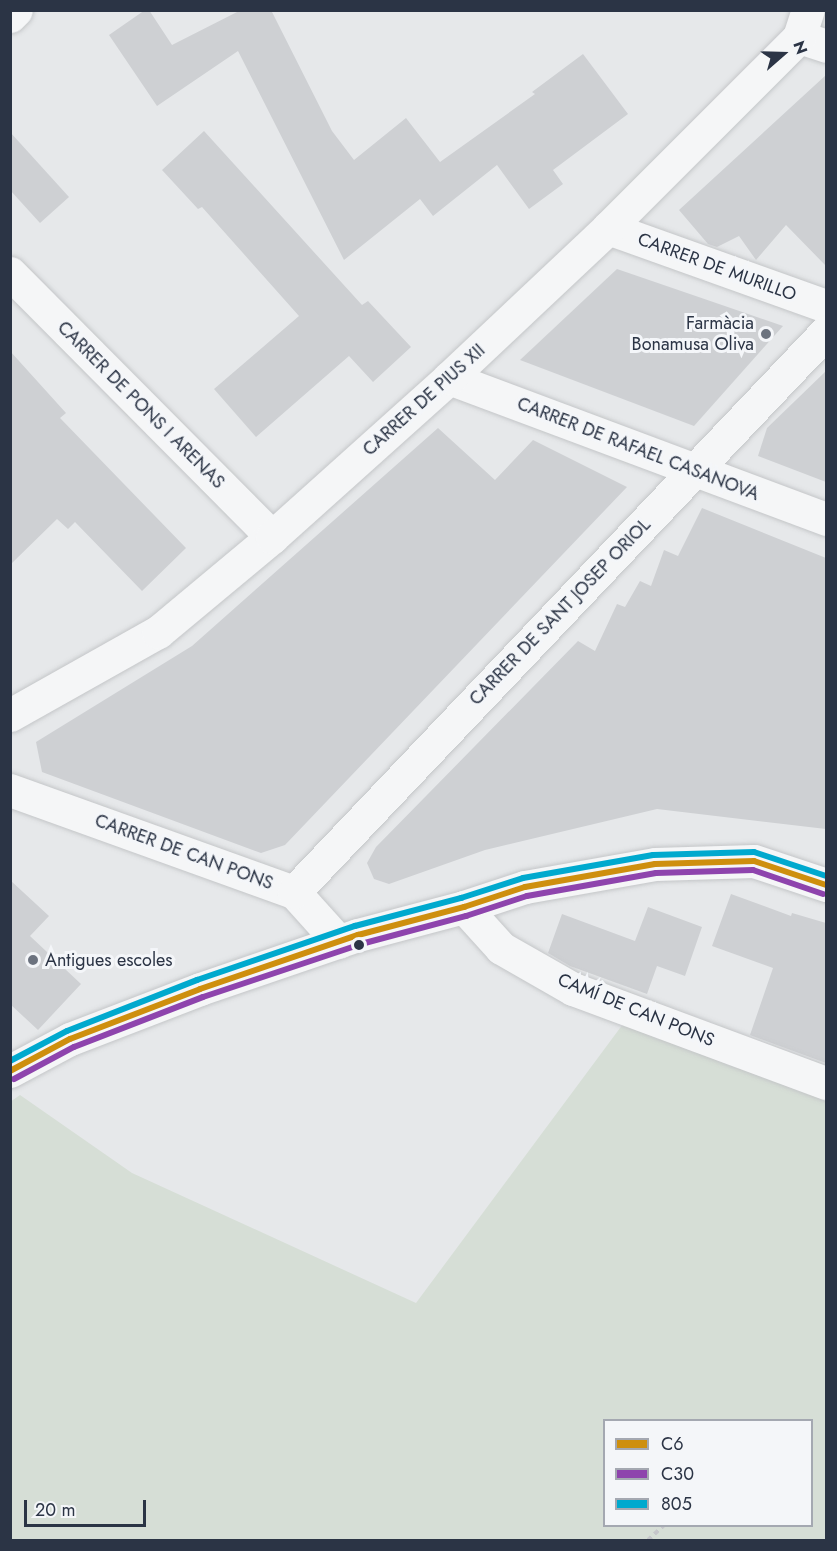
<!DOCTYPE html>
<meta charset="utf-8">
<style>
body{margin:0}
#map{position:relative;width:837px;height:1551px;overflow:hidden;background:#e6e8ea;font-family:Jost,sans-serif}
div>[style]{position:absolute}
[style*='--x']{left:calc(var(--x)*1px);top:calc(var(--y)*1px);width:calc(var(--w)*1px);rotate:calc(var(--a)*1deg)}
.green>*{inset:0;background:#d6ded6}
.building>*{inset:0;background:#ced0d3}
.path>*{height:4px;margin-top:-2px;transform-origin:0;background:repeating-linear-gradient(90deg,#c5c6ca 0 4.5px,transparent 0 9px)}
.roads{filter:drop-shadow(0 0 2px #c4c6c8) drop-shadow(0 0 2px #c4c6c8)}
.minor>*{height:33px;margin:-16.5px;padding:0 16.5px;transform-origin:16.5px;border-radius:16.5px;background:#f5f6f7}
.bus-1>*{height:6px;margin:-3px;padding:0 3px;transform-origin:3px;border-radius:3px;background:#ce8f0e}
.bus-2>*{height:6px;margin:-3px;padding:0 3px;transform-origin:3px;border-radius:3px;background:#8e44ad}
.bus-3>*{height:6px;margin:-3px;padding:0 3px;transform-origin:3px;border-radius:3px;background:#00a9ce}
.dots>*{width:16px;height:16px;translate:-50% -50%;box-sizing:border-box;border:3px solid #f4f6f9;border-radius:50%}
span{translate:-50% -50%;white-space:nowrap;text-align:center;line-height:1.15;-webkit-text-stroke:6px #f4f6f9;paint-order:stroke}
.street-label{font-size:18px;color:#2b3445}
.poi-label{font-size:18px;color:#2b3445}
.right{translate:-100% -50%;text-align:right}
.left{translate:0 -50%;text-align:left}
.frame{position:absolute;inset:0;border:12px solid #2b3445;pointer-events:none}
.legend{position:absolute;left:603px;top:1419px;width:210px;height:108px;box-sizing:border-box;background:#f4f6f9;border:2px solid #a4a8b1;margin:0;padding:8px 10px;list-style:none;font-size:18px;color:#2b3445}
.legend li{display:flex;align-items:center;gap:12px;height:30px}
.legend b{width:30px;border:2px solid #a4a8b1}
.north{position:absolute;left:753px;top:24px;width:60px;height:60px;-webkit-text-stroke:4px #f4f6f9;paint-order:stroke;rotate:70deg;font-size:16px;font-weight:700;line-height:24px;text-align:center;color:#2b3445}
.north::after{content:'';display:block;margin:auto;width:21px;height:27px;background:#2b3445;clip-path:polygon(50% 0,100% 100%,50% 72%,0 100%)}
.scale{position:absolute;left:24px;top:1500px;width:122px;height:27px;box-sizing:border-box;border:3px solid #2b3445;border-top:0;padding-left:8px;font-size:18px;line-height:21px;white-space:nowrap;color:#2b3445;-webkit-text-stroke:4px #f4f6f9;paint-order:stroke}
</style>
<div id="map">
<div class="green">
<div style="clip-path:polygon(evenodd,623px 1024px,826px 1096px,826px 1540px,11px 1540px,10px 1102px,20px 1095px,132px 1173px,416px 1303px,623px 1024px,604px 1420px,812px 1420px,812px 1526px,604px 1526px,604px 1420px)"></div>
</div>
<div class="building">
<div style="clip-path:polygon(145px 10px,149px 10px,172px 45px,241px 10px,271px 10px,332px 131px,354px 160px,406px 118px,440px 162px,535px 94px,532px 92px,583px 54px,628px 114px,553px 170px,563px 184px,529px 209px,497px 165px,433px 216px,420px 199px,344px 260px,238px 51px,157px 106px,109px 35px)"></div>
<div style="clip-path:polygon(826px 75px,826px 266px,786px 225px,756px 260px,739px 236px,717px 247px,708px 244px,679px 210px)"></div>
<div style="clip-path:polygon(204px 131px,362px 305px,368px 301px,411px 347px,373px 382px,349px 356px,256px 437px,214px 389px,299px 316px,202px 207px,198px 209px,162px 170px)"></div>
<div style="clip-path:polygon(10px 132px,69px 197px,40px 223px,10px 190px)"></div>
<div style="clip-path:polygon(617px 269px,719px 304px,783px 326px,694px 426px,520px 360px)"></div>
<div style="clip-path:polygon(10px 351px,66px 413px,60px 418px,186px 548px,142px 591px,75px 522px,68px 529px,57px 519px,10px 565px)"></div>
<div style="clip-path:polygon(826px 371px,826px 482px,758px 456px,767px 428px)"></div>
<div style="clip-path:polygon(438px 428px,495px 480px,533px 440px,627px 487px,285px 845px,261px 853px,42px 772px,36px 742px,192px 646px)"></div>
<div style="clip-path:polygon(702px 508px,826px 558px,826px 829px,657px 809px,485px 850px,389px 884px,374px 879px,367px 863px,376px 847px,578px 641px,595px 651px,617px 604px,625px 607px,640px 581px,651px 586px,664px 550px,678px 556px)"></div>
<div style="clip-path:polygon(10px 880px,49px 916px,30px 936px,81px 984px,38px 1030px,10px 1004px)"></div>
<div style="clip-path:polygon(731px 894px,791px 916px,792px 913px,826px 923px,826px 1063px,750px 1035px,773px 968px,712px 946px)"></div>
<div style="clip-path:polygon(648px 907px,702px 927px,685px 976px,657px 966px,647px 994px,570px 966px,548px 953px,562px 914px,635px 941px)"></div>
</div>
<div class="path">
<div style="--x:648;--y:1540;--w:21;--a:-43"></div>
</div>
<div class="roads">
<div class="minor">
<div style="--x:10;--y:16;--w:8;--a:-45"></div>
<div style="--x:799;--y:37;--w:28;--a:18"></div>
<div style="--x:608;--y:228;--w:232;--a:19.7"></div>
<div style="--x:10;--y:273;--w:372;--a:45.2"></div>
<div style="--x:449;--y:378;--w:403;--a:20.5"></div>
<div style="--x:10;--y:715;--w:170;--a:-29.3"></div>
<div style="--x:158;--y:632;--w:148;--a:-39.8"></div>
<div style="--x:272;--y:537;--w:238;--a:-41.9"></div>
<div style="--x:449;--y:378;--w:219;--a:-43.3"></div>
<div style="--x:608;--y:228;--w:270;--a:-45"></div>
<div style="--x:799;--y:37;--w:28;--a:-72"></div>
<div style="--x:10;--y:790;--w:302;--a:19.8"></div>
<div style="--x:294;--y:892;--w:67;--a:48"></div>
<div style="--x:294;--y:892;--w:772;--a:-46.47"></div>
<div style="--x:464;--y:907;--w:55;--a:47.9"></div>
<div style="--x:501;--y:948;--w:83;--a:29.7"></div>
<div style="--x:573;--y:989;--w:270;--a:20.4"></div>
<div style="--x:10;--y:1071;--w:68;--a:-28.1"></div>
<div style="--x:70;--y:1039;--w:139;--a:-21"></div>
<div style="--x:200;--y:989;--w:167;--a:-18.9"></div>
<div style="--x:358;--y:935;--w:110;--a:-14.8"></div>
<div style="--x:464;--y:907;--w:64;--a:-18.2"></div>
<div style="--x:525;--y:887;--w:132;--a:-10"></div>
<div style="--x:655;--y:864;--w:99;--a:-1.7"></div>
<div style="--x:754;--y:861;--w:76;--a:18.4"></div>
</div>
</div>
<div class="bus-1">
<div style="--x:10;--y:1071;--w:68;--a:-28.1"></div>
<div style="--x:70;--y:1039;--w:139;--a:-21"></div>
<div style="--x:200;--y:989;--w:167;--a:-18.9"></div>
<div style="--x:358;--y:935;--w:110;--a:-14.8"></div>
<div style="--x:464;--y:907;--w:64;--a:-18.2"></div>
<div style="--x:525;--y:887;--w:132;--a:-10"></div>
<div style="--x:655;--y:864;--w:99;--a:-1.7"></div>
<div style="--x:754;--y:861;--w:76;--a:18.4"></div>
</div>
<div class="bus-2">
<div style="--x:14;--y:1079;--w:68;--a:-28.1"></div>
<div style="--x:74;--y:1047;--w:138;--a:-21.2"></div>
<div style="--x:203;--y:997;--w:167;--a:-18.5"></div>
<div style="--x:361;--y:944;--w:109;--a:-14.9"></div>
<div style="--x:466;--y:916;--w:64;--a:-18.2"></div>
<div style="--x:527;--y:896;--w:131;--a:-10.1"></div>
<div style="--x:656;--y:873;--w:97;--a:-1.8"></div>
<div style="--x:753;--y:870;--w:74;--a:18.9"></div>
</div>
<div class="bus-3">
<div style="--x:10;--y:1061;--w:64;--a:-27.8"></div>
<div style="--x:67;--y:1031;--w:140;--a:-21.4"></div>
<div style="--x:197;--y:980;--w:167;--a:-18.9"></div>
<div style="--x:355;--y:926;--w:110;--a:-14.8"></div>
<div style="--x:461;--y:898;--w:65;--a:-17.9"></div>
<div style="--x:523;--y:878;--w:132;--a:-10"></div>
<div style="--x:653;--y:855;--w:101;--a:-1.7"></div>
<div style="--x:754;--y:852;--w:76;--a:18.4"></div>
</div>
<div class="dots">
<div style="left:766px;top:334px;background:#6c737f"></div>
<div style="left:359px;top:945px;background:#2b3445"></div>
<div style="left:33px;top:960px;background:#6c737f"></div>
</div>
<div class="street-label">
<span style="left:717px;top:267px;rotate:20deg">CARRER DE MURILLO</span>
<span style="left:424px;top:400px;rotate:-42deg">CARRER DE PIUS XII</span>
<span style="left:141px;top:405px;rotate:45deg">CARRER DE PONS I ARENAS</span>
<span style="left:638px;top:449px;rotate:21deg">CARRER DE RAFAEL CASANOVA</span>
<span style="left:560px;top:612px;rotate:-46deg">CARRER DE SANT JOSEP ORIOL</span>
<span style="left:184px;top:852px;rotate:20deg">CARRER DE CAN PONS</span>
<span style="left:636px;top:1010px;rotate:22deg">CAMÍ DE CAN PONS</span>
</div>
<div class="poi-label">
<span class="right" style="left:754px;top:334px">Farmàcia<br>Bonamusa Oliva</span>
<span class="left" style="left:45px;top:960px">Antigues escoles</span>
</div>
<div class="frame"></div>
<ul class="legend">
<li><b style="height:8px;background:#ce8f0e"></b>C6</li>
<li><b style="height:8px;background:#8e44ad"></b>C30</li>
<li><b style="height:8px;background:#00a9ce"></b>805</li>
</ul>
<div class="north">N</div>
<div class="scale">20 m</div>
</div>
